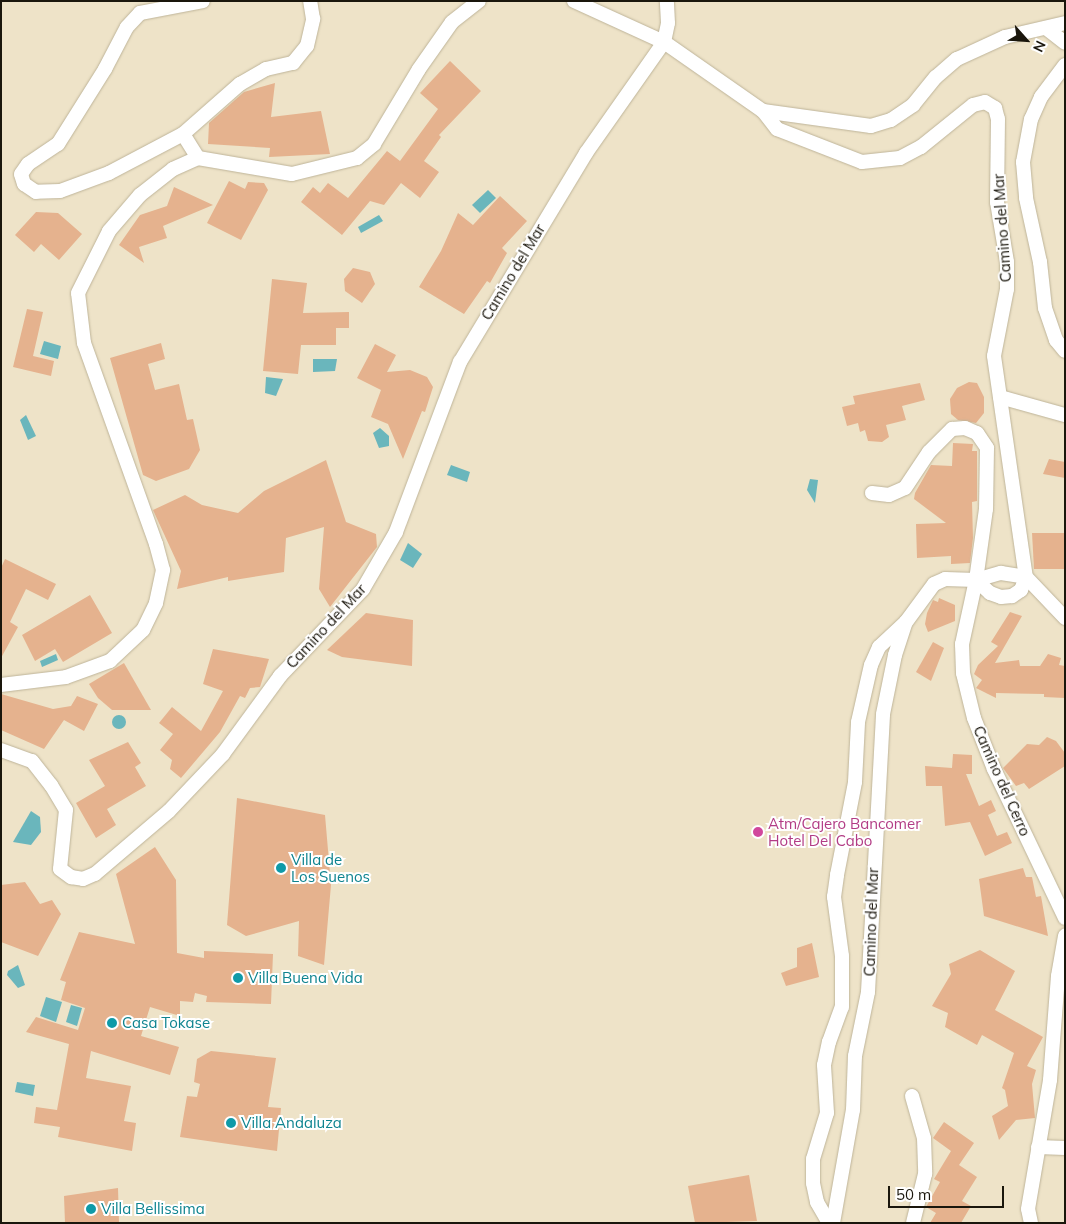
<!DOCTYPE html>
<style>
body{margin:0}
#map{position:relative;width:1066px;height:1224px;overflow:hidden;background:#eee3c8;font-family:Mulish,sans-serif}
div>[style]{position:absolute}
[style*='--x']{left:calc(var(--x)*1px);top:calc(var(--y)*1px);width:calc(var(--w)*1px);rotate:calc(var(--a)*1deg)}
.water>*{inset:0;background:#6ab6bc}
.round{border-radius:50%}
.building>*{inset:0;background:#e5b28e}
.roads{filter:drop-shadow(0 0 1px #beb499) drop-shadow(0 0 1px #beb499)}
.street>*{height:14px;margin:-7px;padding:0 7px;transform-origin:7px;border-radius:7px;background:#fff}
.dots>*{width:14px;height:14px;translate:-50% -50%;box-sizing:border-box;border:2px solid #fff;border-radius:50%}
span{translate:-50% -50%;white-space:nowrap;text-align:center;line-height:1.15;-webkit-text-stroke:4px #fff;paint-order:stroke}
.street-label{font-size:15px;color:#1a160c}
.hotel-label{font-size:15px;color:#b23c85}
.left{translate:0 -50%;text-align:left}
.culture-label{font-size:15px;color:#0d838f}
.frame{position:absolute;inset:0;border:2px solid #1a160c;pointer-events:none}
.north{position:absolute;left:1001px;top:15px;width:50px;height:50px;-webkit-text-stroke:4px #fff;paint-order:stroke;rotate:116deg;font-size:14px;font-weight:700;line-height:20px;text-align:center;color:#1a160c}
.north::after{content:'';display:block;margin:auto;width:18px;height:22px;background:#1a160c;clip-path:polygon(50% 0,100% 100%,50% 72%,0 100%)}
.scale{position:absolute;left:888px;top:1186px;width:116px;height:22px;box-sizing:border-box;border:2px solid #1a160c;border-top:0;padding-left:6px;font-size:15px;line-height:18px;white-space:nowrap;color:#1a160c;-webkit-text-stroke:4px #fff;paint-order:stroke}
</style>
<div id="map">
<div class="water">
<div style="clip-path:polygon(488px 190px,496px 198px,480px 213px,472px 205px)"></div>
<div style="clip-path:polygon(379px 215px,383px 221px,361px 233px,358px 227px)"></div>
<div style="clip-path:polygon(44px 341px,61px 346px,58px 359px,40px 354px)"></div>
<div style="clip-path:polygon(313px 359px,337px 359px,335px 371px,313px 372px)"></div>
<div style="clip-path:polygon(266px 377px,283px 379px,276px 396px,265px 393px)"></div>
<div style="clip-path:polygon(26px 415px,36px 436px,28px 440px,20px 420px)"></div>
<div style="clip-path:polygon(380px 428px,389px 436px,389px 446px,379px 448px,373px 433px)"></div>
<div style="clip-path:polygon(451px 465px,470px 472px,467px 482px,447px 475px)"></div>
<div style="clip-path:polygon(810px 479px,818px 480px,815px 503px,807px 490px)"></div>
<div style="clip-path:polygon(408px 543px,422px 554px,413px 568px,400px 560px)"></div>
<div style="clip-path:polygon(56px 654px,58px 660px,42px 667px,40px 661px)"></div>
<div class="round" style="left:112px;top:715px;width:14px;height:14px"></div>
<div style="clip-path:polygon(31px 811px,40px 817px,41px 832px,31px 845px,13px 842px)"></div>
<div style="clip-path:polygon(18px 965px,25px 985px,18px 988px,7px 975px,8px 971px)"></div>
<div style="clip-path:polygon(46px 997px,62px 1002px,56px 1022px,40px 1016px)"></div>
<div style="clip-path:polygon(71px 1005px,82px 1008px,77px 1026px,66px 1022px)"></div>
<div style="clip-path:polygon(17px 1082px,35px 1085px,33px 1096px,15px 1092px)"></div>
</div>
<div class="building">
<div style="clip-path:polygon(450px 61px,481px 91px,439px 135px,441px 137px,424px 161px,439px 172px,420px 198px,401px 183px,384px 205px,370px 201px,342px 235px,301px 202px,313px 187px,320px 193px,328px 183px,348px 198px,387px 151px,400px 161px,438px 109px,420px 93px)"></div>
<div style="clip-path:polygon(275px 83px,271px 117px,321px 111px,330px 154px,269px 157px,270px 148px,208px 144px,209px 123px,244px 92px)"></div>
<div style="clip-path:polygon(229px 181px,245px 189px,248px 182px,264px 183px,268px 190px,241px 240px,207px 223px)"></div>
<div style="clip-path:polygon(174px 187px,213px 205px,163px 226px,167px 238px,139px 247px,144px 263px,119px 245px,140px 215px,167px 206px)"></div>
<div style="clip-path:polygon(500px 196px,527px 221px,502px 248px,507px 253px,490px 283px,487px 281px,464px 314px,419px 287px,441px 251px,458px 213px,473px 225px)"></div>
<div style="clip-path:polygon(36px 212px,58px 213px,82px 234px,59px 260px,41px 244px,34px 252px,15px 235px)"></div>
<div style="clip-path:polygon(353px 268px,370px 272px,375px 284px,362px 303px,345px 291px,344px 279px)"></div>
<div style="clip-path:polygon(272px 279px,307px 283px,303px 313px,349px 312px,349px 328px,336px 328px,336px 345px,301px 345px,298px 374px,263px 371px)"></div>
<div style="clip-path:polygon(27px 309px,43px 312px,33px 356px,54px 361px,51px 376px,13px 367px)"></div>
<div style="clip-path:polygon(161px 343px,165px 359px,148px 364px,155px 390px,179px 384px,187px 420px,193px 419px,200px 450px,189px 469px,156px 481px,143px 475px,110px 358px)"></div>
<div style="clip-path:polygon(375px 344px,396px 355px,387px 372px,410px 370px,427px 377px,433px 387px,425px 412px,422px 411px,403px 459px,388px 424px,371px 417px,381px 390px,357px 378px)"></div>
<div style="clip-path:polygon(969px 382px,977px 383px,984px 397px,984px 413px,976px 423px,958px 420px,951px 414px,950px 399px,957px 388px)"></div>
<div style="clip-path:polygon(920px 383px,925px 400px,902px 406px,906px 420px,886px 425px,889px 437px,882px 442px,868px 441px,865px 430px,860px 432px,858px 423px,847px 426px,842px 407px,855px 404px,853px 396px)"></div>
<div style="clip-path:polygon(953px 443px,973px 444px,972px 451px,977px 451px,977px 501px,972px 502px,973px 538px,970px 563px,951px 564px,951px 556px,917px 558px,916px 524px,946px 523px,914px 499px,915px 493px,931px 465px,952px 466px)"></div>
<div style="clip-path:polygon(1049px 459px,1065px 462px,1065px 478px,1043px 474px)"></div>
<div style="clip-path:polygon(326px 460px,346px 522px,376px 534px,377px 547px,330px 607px,319px 589px,324px 527px,286px 538px,284px 572px,228px 581px,228px 577px,177px 589px,181px 571px,153px 510px,185px 495px,202px 505px,238px 513px,264px 491px)"></div>
<div style="clip-path:polygon(1032px 533px,1065px 533px,1065px 569px,1034px 569px)"></div>
<div style="clip-path:polygon(5px 559px,56px 584px,48px 600px,26px 589px,10px 622px,18px 627px,1px 658px,1px 568px)"></div>
<div style="clip-path:polygon(90px 595px,112px 633px,63px 662px,55px 649px,35px 661px,22px 635px)"></div>
<div style="clip-path:polygon(939px 598px,955px 605px,955px 621px,928px 632px,925px 624px,927px 613px,933px 600px,938px 602px)"></div>
<div style="clip-path:polygon(1010px 612px,1022px 616px,995px 663px,1019px 660px,1020px 666px,1040px 666px,1048px 654px,1061px 658px,1059px 665px,1065px 666px,1065px 698px,1044px 697px,1044px 694px,996px 693px,996px 698px,976px 688px,982px 680px,974px 674px,978px 665px,998px 646px,991px 642px)"></div>
<div style="clip-path:polygon(366px 613px,413px 620px,412px 666px,342px 657px,327px 650px)"></div>
<div style="clip-path:polygon(933px 642px,944px 648px,931px 681px,916px 672px)"></div>
<div style="clip-path:polygon(213px 649px,269px 659px,260px 687px,250px 688px,245px 698px,240px 696px,220px 732px,181px 778px,170px 769px,172px 760px,160px 750px,173px 734px,159px 723px,172px 707px,201px 731px,223px 691px,203px 684px)"></div>
<div style="clip-path:polygon(124px 663px,151px 710px,112px 710px,98px 698px,89px 684px)"></div>
<div style="clip-path:polygon(1px 694px,53px 709px,71px 706px,77px 696px,98px 704px,84px 731px,64px 720px,44px 749px,1px 730px)"></div>
<div style="clip-path:polygon(1047px 737px,1056px 741px,1065px 753px,1065px 766px,1029px 789px,1024px 783px,1016px 786px,1003px 768px,1027px 744px,1039px 745px)"></div>
<div style="clip-path:polygon(128px 742px,141px 763px,135px 767px,146px 786px,107px 809px,116px 825px,96px 838px,76px 803px,105px 786px,89px 760px)"></div>
<div style="clip-path:polygon(953px 754px,972px 755px,972px 774px,966px 774px,979px 806px,991px 800px,996px 811px,988px 815px,997px 836px,1007px 832px,1012px 843px,985px 856px,970px 822px,945px 826px,942px 786px,926px 786px,925px 766px,952px 768px)"></div>
<div style="clip-path:polygon(237px 798px,325px 815px,331px 885px,324px 965px,298px 956px,299px 921px,246px 936px,227px 925px)"></div>
<div style="clip-path:polygon(155px 847px,176px 880px,177px 953px,204px 958px,204px 951px,273px 954px,271px 1004px,206px 1002px,207px 996px,195px 993px,193px 1002px,180px 1001px,180px 1016px,150px 1007px,141px 1036px,179px 1047px,170px 1075px,91px 1051px,86px 1078px,131px 1086px,124px 1121px,136px 1123px,132px 1151px,58px 1137px,60px 1127px,34px 1123px,36px 1107px,57px 1110px,69px 1044px,26px 1032px,36px 1017px,78px 1030px,85px 1008px,61px 1000px,66px 982px,60px 980px,79px 932px,135px 944px,116px 874px)"></div>
<div style="clip-path:polygon(1023px 868px,1026px 877px,1032px 877px,1036px 897px,1041px 896px,1048px 936px,984px 916px,979px 879px)"></div>
<div style="clip-path:polygon(25px 882px,40px 904px,52px 900px,61px 914px,38px 956px,1px 942px,1px 885px)"></div>
<div style="clip-path:polygon(812px 943px,819px 977px,786px 986px,781px 973px,797px 967px,797px 948px)"></div>
<div style="clip-path:polygon(980px 950px,1015px 971px,995px 1010px,1043px 1037px,1027px 1066px,1036px 1070px,1032px 1084px,1035px 1118px,1016px 1120px,999px 1140px,992px 1116px,1008px 1106px,1005px 1090px,1002px 1088px,1014px 1053px,982px 1035px,977px 1045px,945px 1027px,948px 1013px,932px 1006px,951px 974px,949px 964px)"></div>
<div style="clip-path:polygon(211px 1051px,276px 1058px,268px 1107px,281px 1108px,277px 1151px,180px 1137px,187px 1096px,197px 1097px,200px 1084px,194px 1082px,197px 1059px)"></div>
<div style="clip-path:polygon(944px 1122px,974px 1143px,959px 1165px,977px 1177px,962px 1201px,971px 1206px,961px 1223px,930px 1223px,936px 1213px,926px 1207px,940px 1182px,934px 1179px,951px 1151px,933px 1138px)"></div>
<div style="clip-path:polygon(749px 1175px,757px 1221px,695px 1223px,688px 1186px)"></div>
<div style="clip-path:polygon(118px 1188px,119px 1223px,65px 1223px,64px 1196px)"></div>
</div>
<div class="roads">
<div class="street">
<div style="--x:574;--y:1;--w:99;--a:24.5"></div>
<div style="--x:664;--y:42;--w:121;--a:34.9"></div>
<div style="--x:763;--y:111;--w:23;--a:52"></div>
<div style="--x:777;--y:129;--w:91;--a:21.2"></div>
<div style="--x:862;--y:162;--w:38;--a:-6"></div>
<div style="--x:900;--y:158;--w:24;--a:-28"></div>
<div style="--x:921;--y:147;--w:67;--a:-38.9"></div>
<div style="--x:973;--y:105;--w:12;--a:-14"></div>
<div style="--x:985;--y:102;--w:12;--a:31"></div>
<div style="--x:995;--y:108;--w:11;--a:75"></div>
<div style="--x:998;--y:119;--w:83;--a:90.7"></div>
<div style="--x:997;--y:202;--w:61;--a:80.5"></div>
<div style="--x:1007;--y:262;--w:27;--a:90"></div>
<div style="--x:1007;--y:289;--w:68;--a:101"></div>
<div style="--x:994;--y:356;--w:223;--a:81.8"></div>
<div style="--x:1026;--y:577;--w:14;--a:111"></div>
<div style="--x:1021;--y:590;--w:11;--a:146"></div>
<div style="--x:1012;--y:596;--w:11;--a:175"></div>
<div style="--x:1001;--y:597;--w:12;--a:-160"></div>
<div style="--x:990;--y:593;--w:19;--a:-137"></div>
<div style="--x:1046;--y:28;--w:24;--a:38"></div>
<div style="--x:1065;--y:65;--w:40;--a:127"></div>
<div style="--x:1041;--y:97;--w:24;--a:114"></div>
<div style="--x:1031;--y:119;--w:44;--a:100.5"></div>
<div style="--x:1023;--y:162;--w:36;--a:85"></div>
<div style="--x:1026;--y:198;--w:66;--a:77.7"></div>
<div style="--x:1040;--y:262;--w:46;--a:83.8"></div>
<div style="--x:1045;--y:308;--w:34;--a:71"></div>
<div style="--x:1056;--y:340;--w:14;--a:51"></div>
<div style="--x:763;--y:111;--w:109;--a:7.9"></div>
<div style="--x:871;--y:126;--w:21;--a:-17"></div>
<div style="--x:891;--y:120;--w:27;--a:-34"></div>
<div style="--x:913;--y:105;--w:36;--a:-51"></div>
<div style="--x:936;--y:77;--w:28;--a:-41"></div>
<div style="--x:957;--y:59;--w:53;--a:-24.6"></div>
<div style="--x:1005;--y:37;--w:62;--a:-13.1"></div>
<div style="--x:183;--y:134;--w:84;--a:152.2"></div>
<div style="--x:109;--y:173;--w:52;--a:159.8"></div>
<div style="--x:60;--y:191;--w:24;--a:178"></div>
<div style="--x:36;--y:192;--w:14;--a:-146"></div>
<div style="--x:24;--y:184;--w:10;--a:-107"></div>
<div style="--x:21;--y:174;--w:12;--a:-55"></div>
<div style="--x:28;--y:164;--w:36;--a:-34"></div>
<div style="--x:58;--y:144;--w:89;--a:-57.9"></div>
<div style="--x:105;--y:69;--w:47;--a:-62.4"></div>
<div style="--x:127;--y:27;--w:19;--a:-47"></div>
<div style="--x:140;--y:13;--w:64;--a:-10.8"></div>
<div style="--x:198;--y:158;--w:28;--a:-122"></div>
<div style="--x:183;--y:134;--w:76;--a:-41.3"></div>
<div style="--x:240;--y:84;--w:30;--a:-30"></div>
<div style="--x:266;--y:69;--w:28;--a:-13"></div>
<div style="--x:293;--y:63;--w:22;--a:-51"></div>
<div style="--x:307;--y:46;--w:28;--a:-77"></div>
<div style="--x:313;--y:19;--w:18;--a:-99"></div>
<div style="--x:1000;--y:397;--w:67;--a:15.5"></div>
<div style="--x:872;--y:493;--w:17;--a:7"></div>
<div style="--x:889;--y:495;--w:17;--a:-24"></div>
<div style="--x:905;--y:488;--w:43;--a:-56.3"></div>
<div style="--x:929;--y:452;--w:33;--a:-45"></div>
<div style="--x:952;--y:429;--w:13;--a:-4"></div>
<div style="--x:965;--y:428;--w:13;--a:23"></div>
<div style="--x:977;--y:433;--w:18;--a:56"></div>
<div style="--x:987;--y:448;--w:61;--a:90.9"></div>
<div style="--x:986;--y:509;--w:72;--a:98"></div>
<div style="--x:976;--y:580;--w:66;--a:102.3"></div>
<div style="--x:962;--y:644;--w:29;--a:88"></div>
<div style="--x:963;--y:673;--w:46;--a:76.3"></div>
<div style="--x:974;--y:718;--w:55;--a:68.6"></div>
<div style="--x:994;--y:769;--w:165;--a:64.5"></div>
<div style="--x:1;--y:685;--w:65;--a:-7"></div>
<div style="--x:66;--y:677;--w:47;--a:-20"></div>
<div style="--x:110;--y:661;--w:45;--a:-43.2"></div>
<div style="--x:143;--y:630;--w:30;--a:-64"></div>
<div style="--x:156;--y:603;--w:34;--a:-78"></div>
<div style="--x:163;--y:570;--w:27;--a:-105"></div>
<div style="--x:156;--y:544;--w:214;--a:-109.7"></div>
<div style="--x:84;--y:343;--w:50;--a:-96.8"></div>
<div style="--x:78;--y:293;--w:69;--a:-63.4"></div>
<div style="--x:109;--y:231;--w:48;--a:-49.3"></div>
<div style="--x:140;--y:195;--w:42;--a:-38.2"></div>
<div style="--x:173;--y:169;--w:27;--a:-24"></div>
<div style="--x:198;--y:158;--w:95;--a:9.7"></div>
<div style="--x:292;--y:174;--w:67;--a:-13.8"></div>
<div style="--x:357;--y:158;--w:22;--a:-39"></div>
<div style="--x:374;--y:144;--w:87;--a:-59"></div>
<div style="--x:419;--y:69;--w:57;--a:-54.9"></div>
<div style="--x:452;--y:22;--w:34;--a:-38"></div>
<div style="--x:1;--y:750;--w:33;--a:20"></div>
<div style="--x:32;--y:761;--w:31;--a:52"></div>
<div style="--x:51;--y:785;--w:29;--a:59"></div>
<div style="--x:66;--y:810;--w:59;--a:95.8"></div>
<div style="--x:60;--y:869;--w:14;--a:36"></div>
<div style="--x:71;--y:877;--w:12;--a:9"></div>
<div style="--x:83;--y:879;--w:13;--a:-23"></div>
<div style="--x:95;--y:874;--w:97;--a:-40.4"></div>
<div style="--x:169;--y:811;--w:79;--a:-46.5"></div>
<div style="--x:223;--y:754;--w:97;--a:-53.8"></div>
<div style="--x:280;--y:676;--w:120;--a:-46.3"></div>
<div style="--x:363;--y:589;--w:66;--a:-59.9"></div>
<div style="--x:396;--y:532;--w:182;--a:-69.4"></div>
<div style="--x:460;--y:362;--w:244;--a:-58.9"></div>
<div style="--x:586;--y:153;--w:136;--a:-54.9"></div>
<div style="--x:664;--y:42;--w:19;--a:-78"></div>
<div style="--x:668;--y:23;--w:22;--a:-93"></div>
<div style="--x:912;--y:1096;--w:44;--a:74.1"></div>
<div style="--x:924;--y:1138;--w:36;--a:88"></div>
<div style="--x:925;--y:1174;--w:50;--a:103.8"></div>
<div style="--x:1038;--y:1147;--w:27;--a:2"></div>
<div style="--x:829;--y:1223;--w:24;--a:-120"></div>
<div style="--x:817;--y:1202;--w:19;--a:-102"></div>
<div style="--x:813;--y:1183;--w:24;--a:-90"></div>
<div style="--x:813;--y:1159;--w:48;--a:-73.1"></div>
<div style="--x:827;--y:1113;--w:48;--a:-93.6"></div>
<div style="--x:824;--y:1065;--w:24;--a:-78"></div>
<div style="--x:829;--y:1042;--w:37;--a:-70"></div>
<div style="--x:842;--y:1007;--w:51;--a:-90"></div>
<div style="--x:842;--y:956;--w:60;--a:-97.7"></div>
<div style="--x:834;--y:897;--w:22;--a:-82"></div>
<div style="--x:837;--y:875;--w:95;--a:-79"></div>
<div style="--x:855;--y:782;--w:60;--a:-87.1"></div>
<div style="--x:858;--y:722;--w:58;--a:-77.2"></div>
<div style="--x:871;--y:665;--w:20;--a:-66"></div>
<div style="--x:879;--y:647;--w:34;--a:-43"></div>
<div style="--x:833;--y:1223;--w:115;--a:-80"></div>
<div style="--x:853;--y:1110;--w:54;--a:-87.9"></div>
<div style="--x:855;--y:1056;--w:65;--a:-78.5"></div>
<div style="--x:868;--y:992;--w:278;--a:-86.9"></div>
<div style="--x:883;--y:714;--w:60;--a:-78.5"></div>
<div style="--x:895;--y:655;--w:35;--a:-72"></div>
<div style="--x:906;--y:622;--w:47;--a:-53.6"></div>
<div style="--x:934;--y:584;--w:12;--a:-24"></div>
<div style="--x:945;--y:579;--w:31;--a:2"></div>
<div style="--x:976;--y:580;--w:26;--a:-16"></div>
<div style="--x:1001;--y:573;--w:25;--a:9"></div>
<div style="--x:1026;--y:577;--w:57;--a:46.4"></div>
<div style="--x:1031;--y:1223;--w:14;--a:-102"></div>
<div style="--x:1028;--y:1209;--w:131;--a:-80.3"></div>
<div style="--x:1050;--y:1080;--w:104;--a:-85.6"></div>
<div style="--x:1058;--y:976;--w:41;--a:-80.1"></div>
</div>
</div>
<div class="dots">
<div style="left:758px;top:832px;background:#d1479c"></div>
<div style="left:281px;top:868px;background:#0f9aa8"></div>
<div style="left:238px;top:978px;background:#0f9aa8"></div>
<div style="left:112px;top:1023px;background:#0f9aa8"></div>
<div style="left:231px;top:1123px;background:#0f9aa8"></div>
<div style="left:91px;top:1209px;background:#0f9aa8"></div>
</div>
<div class="street-label">
<span style="left:1002px;top:228px;rotate:-94deg">Camino del Mar</span>
<span style="left:513px;top:272px;rotate:-59deg">Camino del Mar</span>
<span style="left:326px;top:626px;rotate:-47deg">Camino del Mar</span>
<span style="left:1002px;top:781px;rotate:66deg">Camino del Cerro</span>
<span style="left:871px;top:922px;rotate:-88deg">Camino del Mar</span>
</div>
<div class="hotel-label">
<span class="left" style="left:768px;top:832px">Atm/Cajero Bancomer<br>Hotel Del Cabo</span>
</div>
<div class="culture-label">
<span class="left" style="left:291px;top:868px">Villa de<br>Los Suenos</span>
<span class="left" style="left:248px;top:978px">Villa Buena Vida</span>
<span class="left" style="left:122px;top:1023px">Casa Tokase</span>
<span class="left" style="left:241px;top:1123px">Villa Andaluza</span>
<span class="left" style="left:101px;top:1209px">Villa Bellissima</span>
</div>
<div class="frame"></div>
<div class="north">N</div>
<div class="scale">50 m</div>
</div>
